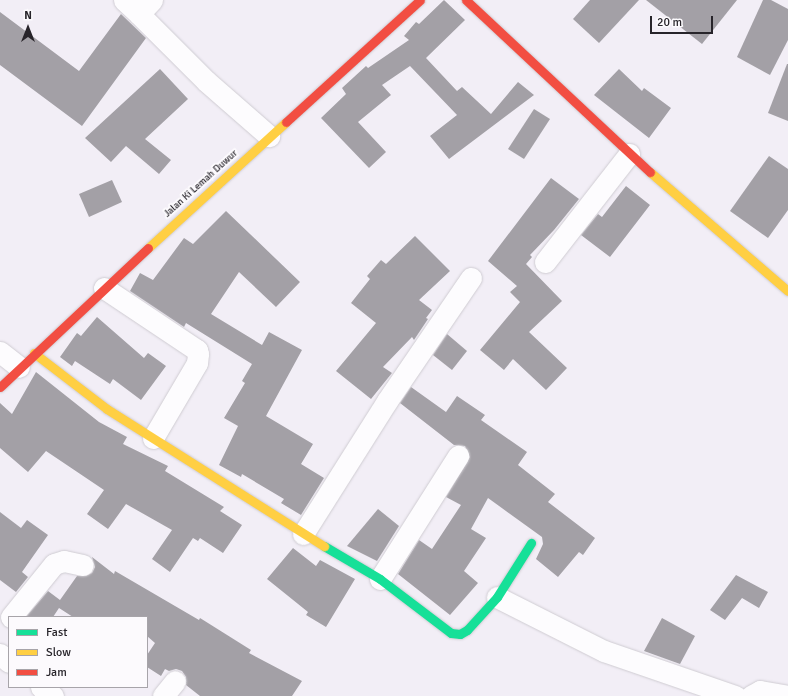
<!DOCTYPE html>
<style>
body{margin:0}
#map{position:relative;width:788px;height:696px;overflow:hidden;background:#f2eef6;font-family:Signika,sans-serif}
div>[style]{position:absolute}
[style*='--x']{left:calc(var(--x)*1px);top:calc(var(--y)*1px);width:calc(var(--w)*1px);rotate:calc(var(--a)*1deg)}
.building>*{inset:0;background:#a3a0a6}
.roads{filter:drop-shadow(0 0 1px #cfccd2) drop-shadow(0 0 1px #cfccd2)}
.street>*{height:21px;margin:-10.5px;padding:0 10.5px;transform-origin:10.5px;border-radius:10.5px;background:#fdfcfe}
.fast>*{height:9px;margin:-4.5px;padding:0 4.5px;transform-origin:4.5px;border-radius:4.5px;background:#16e098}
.slow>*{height:9px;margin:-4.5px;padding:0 4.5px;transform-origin:4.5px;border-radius:4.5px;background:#ffcf43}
.jam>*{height:9px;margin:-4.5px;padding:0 4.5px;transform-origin:4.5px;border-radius:4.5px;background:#f24e42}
span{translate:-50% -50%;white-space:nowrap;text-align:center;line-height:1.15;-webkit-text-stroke:4px #fcfafd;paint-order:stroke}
.street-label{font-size:10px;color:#27242a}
.legend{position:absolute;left:8px;top:616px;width:140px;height:72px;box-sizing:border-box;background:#fcfafd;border:1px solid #a7a4a9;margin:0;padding:5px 7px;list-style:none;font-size:12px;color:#27242a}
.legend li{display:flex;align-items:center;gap:8px;height:20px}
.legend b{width:20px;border:1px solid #a7a4a9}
.north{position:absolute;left:8px;top:8px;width:40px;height:40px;-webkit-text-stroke:3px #fcfafd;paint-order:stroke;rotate:0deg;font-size:11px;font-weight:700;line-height:16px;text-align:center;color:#27242a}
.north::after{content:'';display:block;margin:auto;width:14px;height:18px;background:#27242a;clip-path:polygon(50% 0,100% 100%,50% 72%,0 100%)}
.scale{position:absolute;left:650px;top:16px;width:63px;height:18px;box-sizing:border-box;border:2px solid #27242a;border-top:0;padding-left:5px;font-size:12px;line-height:14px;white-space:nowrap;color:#27242a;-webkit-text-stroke:3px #fcfafd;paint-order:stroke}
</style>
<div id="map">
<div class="building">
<div style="clip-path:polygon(444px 0,465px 20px,426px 58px,457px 91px,462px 87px,491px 114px,518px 82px,534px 95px,449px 159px,430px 136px,457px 115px,410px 66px,382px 85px,391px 95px,358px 122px,386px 152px,369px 168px,321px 118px,346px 94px,342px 88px,366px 66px,368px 68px,409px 40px,404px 36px,416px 22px,419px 24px)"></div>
<div style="clip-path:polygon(590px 0,639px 0,599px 43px,573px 19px)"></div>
<div style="clip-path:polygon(646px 0,737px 0,702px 44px)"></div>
<div style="clip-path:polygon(763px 0,771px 0,788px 9px,788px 40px,770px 75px,737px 57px)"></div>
<div style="clip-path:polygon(0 12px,79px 71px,121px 14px,146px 38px,82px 126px,0 65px)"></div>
<div style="clip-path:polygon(787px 64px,788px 64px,788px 121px,768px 113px)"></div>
<div style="clip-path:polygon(160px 69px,188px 99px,145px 139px,171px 160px,159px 174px,126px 146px,111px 162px,85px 138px)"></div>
<div style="clip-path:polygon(619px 69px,642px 91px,644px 88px,671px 108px,649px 138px,594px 95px)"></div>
<div style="clip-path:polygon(534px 109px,550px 119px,524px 159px,508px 149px)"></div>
<div style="clip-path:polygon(769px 156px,788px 169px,788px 210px,768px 238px,730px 211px)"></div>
<div style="clip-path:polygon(551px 178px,579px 199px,554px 230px,530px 255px,532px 257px,526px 264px,562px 301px,529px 332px,567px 368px,546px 390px,513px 359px,504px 370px,480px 350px,520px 302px,510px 292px,517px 286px,488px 261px)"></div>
<div style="clip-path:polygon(112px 180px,122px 202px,89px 217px,79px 194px)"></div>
<div style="clip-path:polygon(626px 186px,650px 205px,610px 257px,581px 235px,598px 214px,602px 217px)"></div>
<div style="clip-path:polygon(226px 211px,300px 282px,276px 307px,239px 272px,211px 314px,262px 345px,269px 332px,302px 350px,266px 416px,313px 444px,301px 464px,324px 478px,301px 515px,281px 503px,284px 499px,242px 474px,241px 477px,219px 465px,238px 426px,224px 418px,245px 383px,242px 381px,252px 364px,186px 323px,184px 327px,130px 291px,140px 273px,153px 280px,184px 238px,193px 244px)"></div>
<div style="clip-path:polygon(415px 236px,450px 271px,419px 300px,432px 310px,426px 318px,428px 319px,414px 340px,412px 337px,383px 367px,392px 373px,371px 399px,336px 371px,376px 323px,351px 303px,370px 279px,367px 276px,381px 260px,386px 264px)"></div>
<div style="clip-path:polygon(97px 317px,144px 358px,148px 353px,166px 366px,141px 400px,113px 379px,110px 384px,75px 361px,72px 366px,60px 357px,77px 333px,81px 336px)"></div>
<div style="clip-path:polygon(447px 334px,467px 351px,452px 370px,433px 355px)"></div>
<div style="clip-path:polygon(36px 372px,99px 422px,127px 437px,123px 444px,168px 466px,165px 471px,224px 507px,220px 511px,242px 525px,223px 553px,200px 538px,198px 541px,193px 538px,170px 572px,152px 559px,172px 530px,126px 504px,108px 529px,87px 514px,104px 490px,46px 451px,28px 472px,0 448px,0 403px,12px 414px)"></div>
<div style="clip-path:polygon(411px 387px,446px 412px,457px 396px,485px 415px,481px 420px,527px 452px,518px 465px,555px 494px,548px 502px,595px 538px,583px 555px,579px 552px,558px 577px,536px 559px,543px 544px,542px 537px,488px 498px,471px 529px,486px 538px,464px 571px,478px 583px,450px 615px,398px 574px,419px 540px,432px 549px,461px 505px,446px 497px,470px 457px,465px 446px,454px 445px,400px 403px)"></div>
<div style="clip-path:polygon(378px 509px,399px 526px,377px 561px,347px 546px)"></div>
<div style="clip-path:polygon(0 512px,21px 528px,27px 520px,48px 535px,22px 572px,28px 577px,16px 592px,0 580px)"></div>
<div style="clip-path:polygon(293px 548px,316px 566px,320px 560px,355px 579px,326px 627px,306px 615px,308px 612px,267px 579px)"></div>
<div style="clip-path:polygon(92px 557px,114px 574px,115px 571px,199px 620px,200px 618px,251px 650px,249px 653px,302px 681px,292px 696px,200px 696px,186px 685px,186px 677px,182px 671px,176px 669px,169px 671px,165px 669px,161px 676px,147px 667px,147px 655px,155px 643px,147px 636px,147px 617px,73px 617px,59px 608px,53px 617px,26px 617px,48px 591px,60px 600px,77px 576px,86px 576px,92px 573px,95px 567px)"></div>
<div style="clip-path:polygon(736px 575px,768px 592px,759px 608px,742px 598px,725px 620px,710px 610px)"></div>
<div style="clip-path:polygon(662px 618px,695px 636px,680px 664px,644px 651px)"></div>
</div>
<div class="roads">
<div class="street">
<div style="--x:124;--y:0;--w:21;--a:43"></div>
<div style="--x:152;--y:0;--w:19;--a:133"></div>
<div style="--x:139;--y:14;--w:95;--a:45"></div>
<div style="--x:206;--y:81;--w:84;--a:41.1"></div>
<div style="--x:545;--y:262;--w:137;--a:-52.1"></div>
<div style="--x:104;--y:288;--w:112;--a:33.7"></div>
<div style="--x:197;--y:350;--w:4;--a:76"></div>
<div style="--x:198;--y:354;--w:9;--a:96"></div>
<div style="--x:197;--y:363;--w:87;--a:120.4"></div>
<div style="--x:0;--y:352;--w:24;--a:38"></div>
<div style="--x:303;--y:534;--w:157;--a:-57.7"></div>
<div style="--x:387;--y:401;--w:149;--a:-55.7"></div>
<div style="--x:380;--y:579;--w:146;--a:-57.6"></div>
<div style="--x:497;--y:597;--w:120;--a:26.8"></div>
<div style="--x:604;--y:651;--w:139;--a:19"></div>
<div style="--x:11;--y:617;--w:68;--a:-50.9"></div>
<div style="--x:54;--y:564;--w:10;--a:-17"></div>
<div style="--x:64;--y:561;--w:19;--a:12"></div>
<div style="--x:0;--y:654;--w:12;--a:42"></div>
<div style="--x:41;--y:687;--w:15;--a:37"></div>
<div style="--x:163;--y:696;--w:19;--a:-51"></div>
<div style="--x:751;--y:696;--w:10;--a:-29"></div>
<div style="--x:760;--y:691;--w:28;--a:10"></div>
</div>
<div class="fast">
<div style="--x:324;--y:546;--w:65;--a:30.5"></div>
<div style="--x:380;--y:579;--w:89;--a:37.3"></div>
<div style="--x:451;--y:633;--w:9;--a:6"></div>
<div style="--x:460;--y:634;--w:8;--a:-30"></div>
<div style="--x:467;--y:630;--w:45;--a:-47.7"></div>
<div style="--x:497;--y:597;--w:64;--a:-57.8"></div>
</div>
<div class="slow">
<div style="--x:650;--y:172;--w:182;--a:40.8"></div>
<div style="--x:148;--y:248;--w:187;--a:-42.4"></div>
<div style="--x:34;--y:353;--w:92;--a:37.5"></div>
<div style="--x:107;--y:409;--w:257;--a:32.3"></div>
</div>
<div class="jam">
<div style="--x:466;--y:0;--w:252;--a:43.1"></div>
<div style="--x:286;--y:122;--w:181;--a:-42.3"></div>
<div style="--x:0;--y:387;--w:203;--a:-43.2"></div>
</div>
</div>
<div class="street-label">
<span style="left:201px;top:184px;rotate:-42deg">Jalan Ki Lemah Duwur</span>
</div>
<ul class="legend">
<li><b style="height:5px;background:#16e098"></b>Fast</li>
<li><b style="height:5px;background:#ffcf43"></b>Slow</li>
<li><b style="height:5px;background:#f24e42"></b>Jam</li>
</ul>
<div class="north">N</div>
<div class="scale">20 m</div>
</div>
